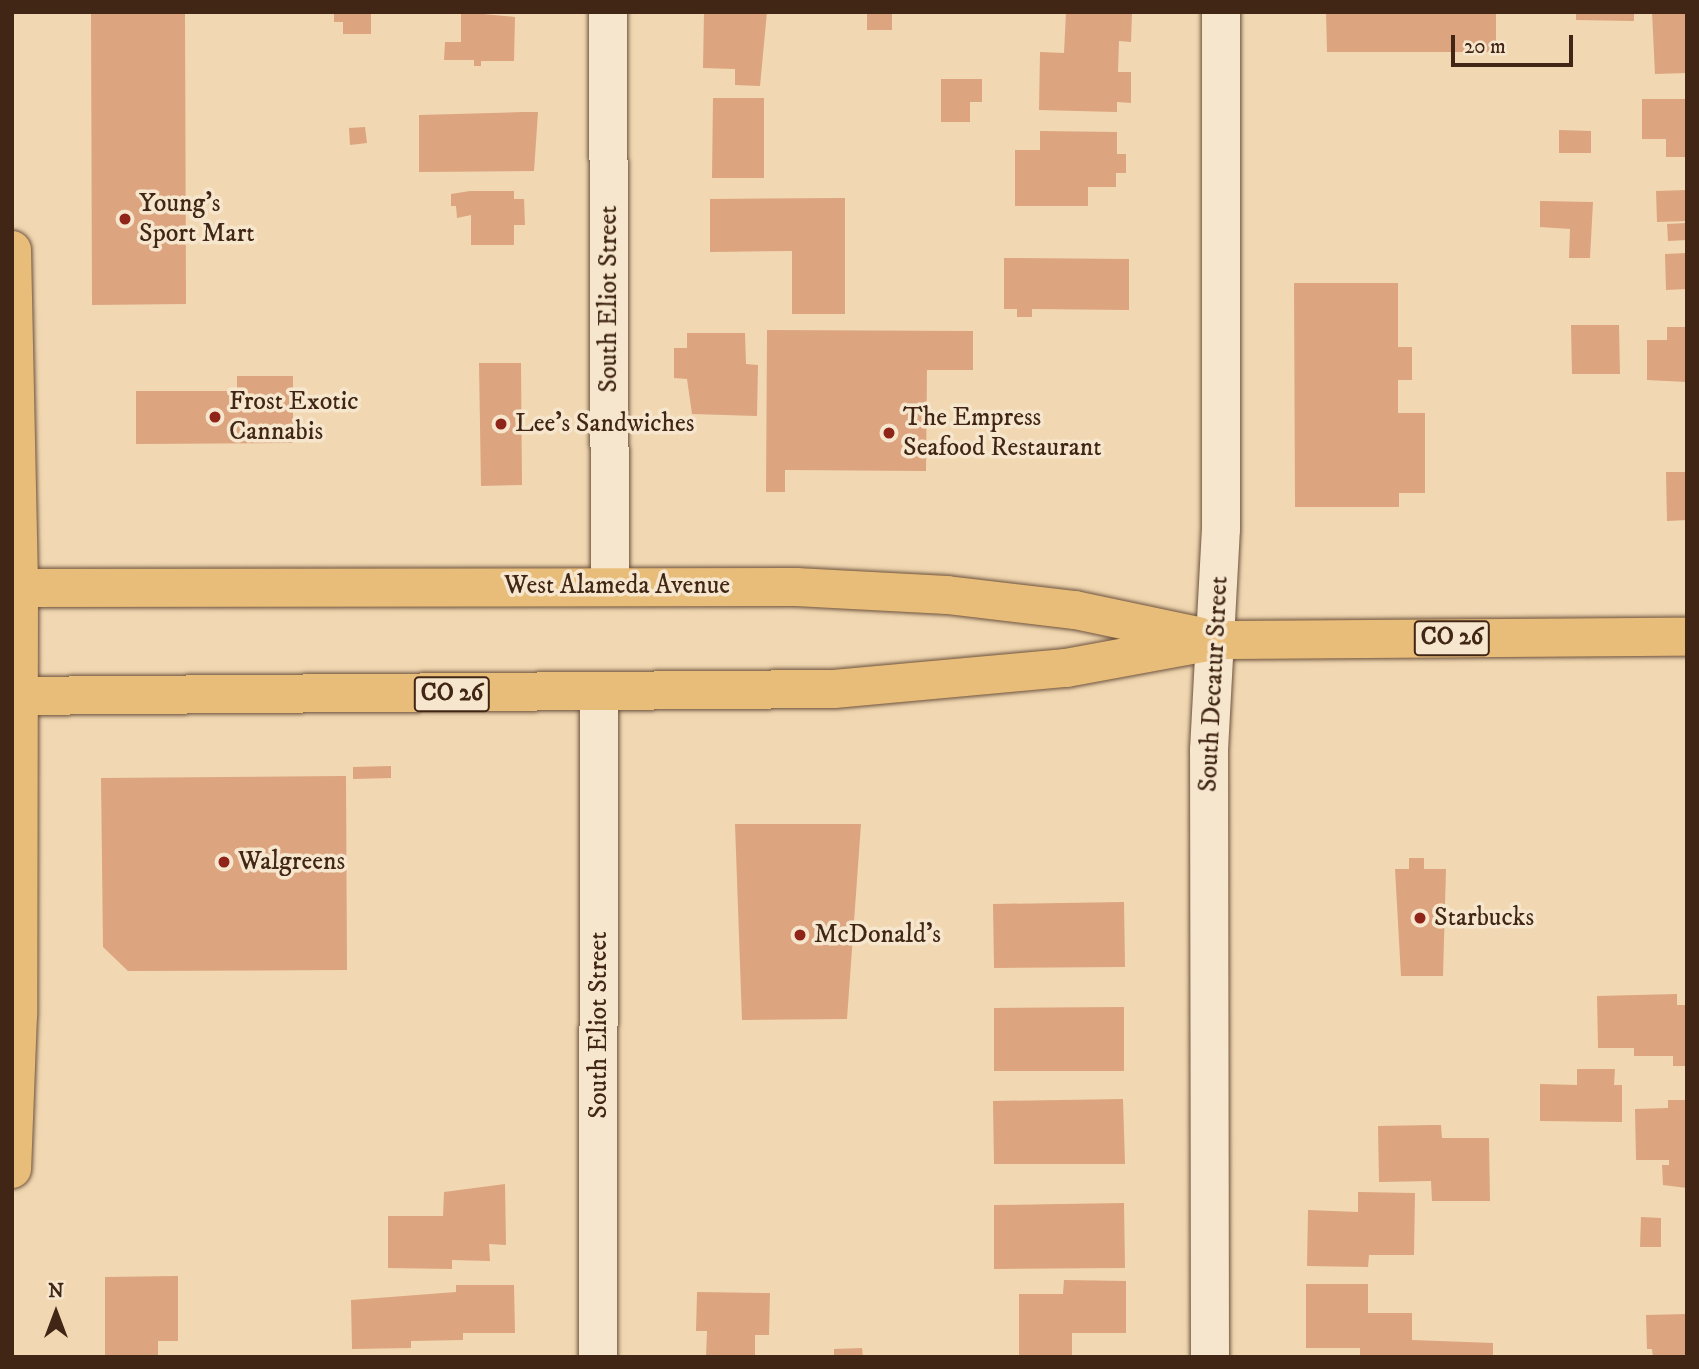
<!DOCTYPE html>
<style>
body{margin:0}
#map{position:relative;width:1699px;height:1369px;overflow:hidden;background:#f1d8b2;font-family:"IM FELL DW Pica",serif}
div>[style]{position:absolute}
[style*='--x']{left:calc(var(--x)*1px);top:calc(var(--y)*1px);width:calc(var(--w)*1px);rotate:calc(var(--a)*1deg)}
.building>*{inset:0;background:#dca47f}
.roads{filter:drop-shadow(0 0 2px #6d523c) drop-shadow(0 0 2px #6d523c)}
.minor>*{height:38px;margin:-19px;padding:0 19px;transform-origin:19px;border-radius:19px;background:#f6e6cd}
.major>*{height:38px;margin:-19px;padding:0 19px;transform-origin:19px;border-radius:19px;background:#e8bc79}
.dots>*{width:19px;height:19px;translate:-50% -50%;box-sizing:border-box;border:4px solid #f6e6cd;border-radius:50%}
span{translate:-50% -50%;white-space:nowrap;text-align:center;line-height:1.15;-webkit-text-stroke:7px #f6e6cd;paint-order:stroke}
.shield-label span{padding:2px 5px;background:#f6e6cd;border:2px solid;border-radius:5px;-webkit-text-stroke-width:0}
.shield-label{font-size:24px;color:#412615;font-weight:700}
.poi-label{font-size:26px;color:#412615}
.left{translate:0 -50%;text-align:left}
.street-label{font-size:26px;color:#412615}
.frame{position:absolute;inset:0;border:14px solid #412615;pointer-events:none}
.north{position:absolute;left:21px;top:1278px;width:70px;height:70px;-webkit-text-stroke:5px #f6e6cd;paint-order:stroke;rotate:0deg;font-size:19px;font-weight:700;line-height:28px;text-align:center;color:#412615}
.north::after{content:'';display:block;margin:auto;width:24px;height:32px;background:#412615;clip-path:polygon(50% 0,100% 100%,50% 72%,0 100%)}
.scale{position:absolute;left:1451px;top:35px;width:122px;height:32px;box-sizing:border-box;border:4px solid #412615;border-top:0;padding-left:9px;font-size:21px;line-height:24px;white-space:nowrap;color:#412615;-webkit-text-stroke:5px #f6e6cd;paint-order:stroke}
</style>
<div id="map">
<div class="building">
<div style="clip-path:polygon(91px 12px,185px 12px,186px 304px,92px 305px)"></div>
<div style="clip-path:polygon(334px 12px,371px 12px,371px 34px,343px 34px,343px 22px,334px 22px)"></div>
<div style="clip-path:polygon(461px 12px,515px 17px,514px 61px,481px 61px,481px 66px,474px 66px,474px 60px,444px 60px,445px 42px,461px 42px)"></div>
<div style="clip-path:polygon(704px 12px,767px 12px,760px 86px,735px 85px,735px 69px,703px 68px)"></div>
<div style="clip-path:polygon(867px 12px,892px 12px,892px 30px,867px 30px)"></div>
<div style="clip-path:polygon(1066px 12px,1132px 14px,1131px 42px,1119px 41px,1118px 72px,1131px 72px,1131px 103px,1117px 102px,1117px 112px,1039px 110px,1040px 52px,1064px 53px)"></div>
<div style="clip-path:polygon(1326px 12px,1496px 12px,1496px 52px,1327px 52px)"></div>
<div style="clip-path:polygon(1576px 12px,1634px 12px,1634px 21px,1576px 20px)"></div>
<div style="clip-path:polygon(1652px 12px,1687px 12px,1687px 73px,1655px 74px)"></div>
<div style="clip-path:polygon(941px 79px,982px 79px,982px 102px,970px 102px,970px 122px,941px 122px)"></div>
<div style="clip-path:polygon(713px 98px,764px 98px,764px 178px,712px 178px)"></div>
<div style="clip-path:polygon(1642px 99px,1687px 99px,1687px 157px,1666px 157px,1666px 139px,1642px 139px)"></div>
<div style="clip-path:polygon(523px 112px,538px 112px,534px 171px,419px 172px,419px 115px)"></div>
<div style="clip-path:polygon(365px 127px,367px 143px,350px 145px,349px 128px)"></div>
<div style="clip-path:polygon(1559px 130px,1591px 131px,1591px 153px,1559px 153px)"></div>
<div style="clip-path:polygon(1040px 131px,1117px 132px,1117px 154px,1126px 154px,1126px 173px,1116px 173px,1116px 187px,1088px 187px,1088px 206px,1015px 206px,1015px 150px,1040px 150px)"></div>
<div style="clip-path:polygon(1687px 190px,1687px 221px,1657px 222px,1656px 191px)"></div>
<div style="clip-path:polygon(470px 191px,514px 191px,514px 199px,524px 199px,525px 225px,514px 225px,514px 245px,471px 245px,471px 215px,457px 218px,456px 206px,451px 206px,451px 194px)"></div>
<div style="clip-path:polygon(845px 198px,845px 314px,792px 314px,792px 251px,710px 252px,710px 199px)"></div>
<div style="clip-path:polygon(1540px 201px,1593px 202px,1590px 258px,1569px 258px,1570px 229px,1540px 227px)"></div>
<div style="clip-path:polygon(1687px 223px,1687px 240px,1668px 241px,1667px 224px)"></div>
<div style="clip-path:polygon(1687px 253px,1687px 289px,1666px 290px,1665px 254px)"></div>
<div style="clip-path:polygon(1004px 258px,1129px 259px,1129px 310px,1032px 309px,1032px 317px,1017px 317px,1017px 309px,1004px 309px)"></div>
<div style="clip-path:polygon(1294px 283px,1398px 283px,1398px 347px,1412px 347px,1412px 380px,1398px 380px,1398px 413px,1425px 413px,1425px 493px,1399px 493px,1399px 507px,1295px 507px)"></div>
<div style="clip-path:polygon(1571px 325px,1619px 325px,1620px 374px,1572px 374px)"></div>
<div style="clip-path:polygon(1667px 327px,1687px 327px,1687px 382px,1647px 380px,1647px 340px,1667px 340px)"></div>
<div style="clip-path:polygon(767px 330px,973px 331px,973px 370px,927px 370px,926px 471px,785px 470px,785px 492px,766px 492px)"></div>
<div style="clip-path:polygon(687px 333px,745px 333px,746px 364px,758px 365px,757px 416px,692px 414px,687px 379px,674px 378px,674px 348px,687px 348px)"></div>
<div style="clip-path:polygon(479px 363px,521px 363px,522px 485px,481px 486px)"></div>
<div style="clip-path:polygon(237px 376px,293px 376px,293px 443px,136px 444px,136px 391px,237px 391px)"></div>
<div style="clip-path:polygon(1666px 472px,1687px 472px,1687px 520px,1667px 521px)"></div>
<div style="clip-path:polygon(391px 766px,391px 778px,353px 779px,353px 767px)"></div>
<div style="clip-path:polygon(346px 776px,347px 970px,128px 971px,103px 947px,101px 778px)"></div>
<div style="clip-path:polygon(735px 824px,861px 824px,847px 1019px,742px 1020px)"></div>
<div style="clip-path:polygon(1409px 858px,1424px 858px,1424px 869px,1446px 869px,1443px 976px,1401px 976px,1395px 869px,1409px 869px)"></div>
<div style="clip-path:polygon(1124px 902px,1125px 967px,994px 968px,993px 904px)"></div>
<div style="clip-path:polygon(1677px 994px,1677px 1005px,1687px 1005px,1687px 1066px,1673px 1066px,1673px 1056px,1634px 1056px,1634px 1048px,1598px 1048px,1597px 996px)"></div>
<div style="clip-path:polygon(1124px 1007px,1124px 1071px,994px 1071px,994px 1008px)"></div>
<div style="clip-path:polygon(1577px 1069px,1615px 1069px,1614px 1085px,1622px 1085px,1622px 1122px,1540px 1121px,1540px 1084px,1577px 1085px)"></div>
<div style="clip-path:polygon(1123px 1099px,1125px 1164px,994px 1164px,993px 1101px)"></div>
<div style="clip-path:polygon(1668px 1100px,1687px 1100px,1687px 1188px,1663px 1185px,1662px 1165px,1669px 1165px,1669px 1160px,1636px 1160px,1635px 1109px,1668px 1108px)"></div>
<div style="clip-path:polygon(1431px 1125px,1441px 1125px,1442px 1138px,1489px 1138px,1490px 1201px,1432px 1201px,1431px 1181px,1379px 1182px,1378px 1126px)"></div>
<div style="clip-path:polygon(505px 1184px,506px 1245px,489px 1244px,490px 1261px,452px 1260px,452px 1269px,388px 1268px,388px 1216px,443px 1216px,444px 1192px)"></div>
<div style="clip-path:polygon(1358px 1192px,1415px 1193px,1414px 1255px,1369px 1255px,1368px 1267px,1307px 1266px,1308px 1210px,1358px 1212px)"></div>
<div style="clip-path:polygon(1124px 1203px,1125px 1268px,994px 1269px,994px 1205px)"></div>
<div style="clip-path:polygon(1641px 1217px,1661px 1218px,1661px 1247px,1640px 1247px)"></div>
<div style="clip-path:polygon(178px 1276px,178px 1341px,158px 1341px,158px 1357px,105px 1357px,105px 1277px)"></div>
<div style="clip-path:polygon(1064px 1280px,1126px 1281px,1126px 1333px,1072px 1333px,1072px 1355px,1019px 1355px,1019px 1294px,1063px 1294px)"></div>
<div style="clip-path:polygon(1306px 1284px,1368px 1284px,1368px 1313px,1412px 1313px,1412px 1340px,1493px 1343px,1493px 1357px,1360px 1357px,1360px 1348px,1306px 1348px)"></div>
<div style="clip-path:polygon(456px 1285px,514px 1285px,515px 1333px,463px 1333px,463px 1340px,411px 1341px,411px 1348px,352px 1349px,351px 1300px,456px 1292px)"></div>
<div style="clip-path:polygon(697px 1292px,770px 1293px,769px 1335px,755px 1335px,755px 1357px,706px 1357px,707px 1331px,696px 1331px)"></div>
<div style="clip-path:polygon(1687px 1314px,1687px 1357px,1653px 1357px,1652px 1349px,1647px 1349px,1646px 1315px)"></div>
<div style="clip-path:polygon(862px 1348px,863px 1357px,834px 1357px,834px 1349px)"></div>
</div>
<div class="roads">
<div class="minor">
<div style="--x:608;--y:12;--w:573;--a:89.8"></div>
<div style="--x:598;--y:1357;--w:663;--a:-89.91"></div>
<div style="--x:1210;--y:1357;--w:607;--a:-90.09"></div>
<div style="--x:1209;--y:750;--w:221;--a:-86.9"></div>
<div style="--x:1221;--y:529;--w:517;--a:-90"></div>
</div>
<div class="major">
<div style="--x:12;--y:250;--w:338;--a:88.8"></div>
<div style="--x:19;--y:588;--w:427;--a:90.1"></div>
<div style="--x:18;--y:1015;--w:154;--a:92.2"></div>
<div style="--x:12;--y:588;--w:784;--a:-0.07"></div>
<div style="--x:796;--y:587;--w:151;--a:3"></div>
<div style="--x:947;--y:595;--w:129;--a:6.7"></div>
<div style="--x:1075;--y:610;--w:126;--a:11.9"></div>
<div style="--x:12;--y:696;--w:822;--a:-0.49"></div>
<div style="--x:834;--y:689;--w:233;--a:-5.2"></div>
<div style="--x:1066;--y:668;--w:155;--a:-10.4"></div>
<div style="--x:1218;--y:640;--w:469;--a:-0.4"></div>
</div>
</div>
<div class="dots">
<div style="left:125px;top:219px;background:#8f2418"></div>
<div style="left:215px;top:417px;background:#8f2418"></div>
<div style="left:501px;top:424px;background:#8f2418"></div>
<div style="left:889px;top:433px;background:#8f2418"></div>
<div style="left:224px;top:862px;background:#8f2418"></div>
<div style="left:1420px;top:918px;background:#8f2418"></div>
<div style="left:800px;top:935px;background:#8f2418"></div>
</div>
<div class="shield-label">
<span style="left:1452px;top:638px">CO 26</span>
<span style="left:452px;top:694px">CO 26</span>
</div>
<div class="poi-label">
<span class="left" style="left:139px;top:219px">Young's<br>Sport Mart</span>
<span class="left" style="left:229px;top:417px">Frost Exotic<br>Cannabis</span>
<span class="left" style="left:903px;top:433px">The Empress<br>Seafood Restaurant</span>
<span class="left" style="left:515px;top:424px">Lee's Sandwiches</span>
<span class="left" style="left:238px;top:862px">Walgreens</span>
<span class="left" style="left:1434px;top:918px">Starbucks</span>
<span class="left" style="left:814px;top:935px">McDonald's</span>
</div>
<div class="street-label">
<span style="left:609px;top:299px;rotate:-90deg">South Eliot Street</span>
<span style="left:617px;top:586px">West Alameda Avenue</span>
<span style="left:1214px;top:684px;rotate:-87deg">South Decatur Street</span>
<span style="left:599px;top:1025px;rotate:-90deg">South Eliot Street</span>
</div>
<div class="frame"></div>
<div class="north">N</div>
<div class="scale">20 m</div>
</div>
